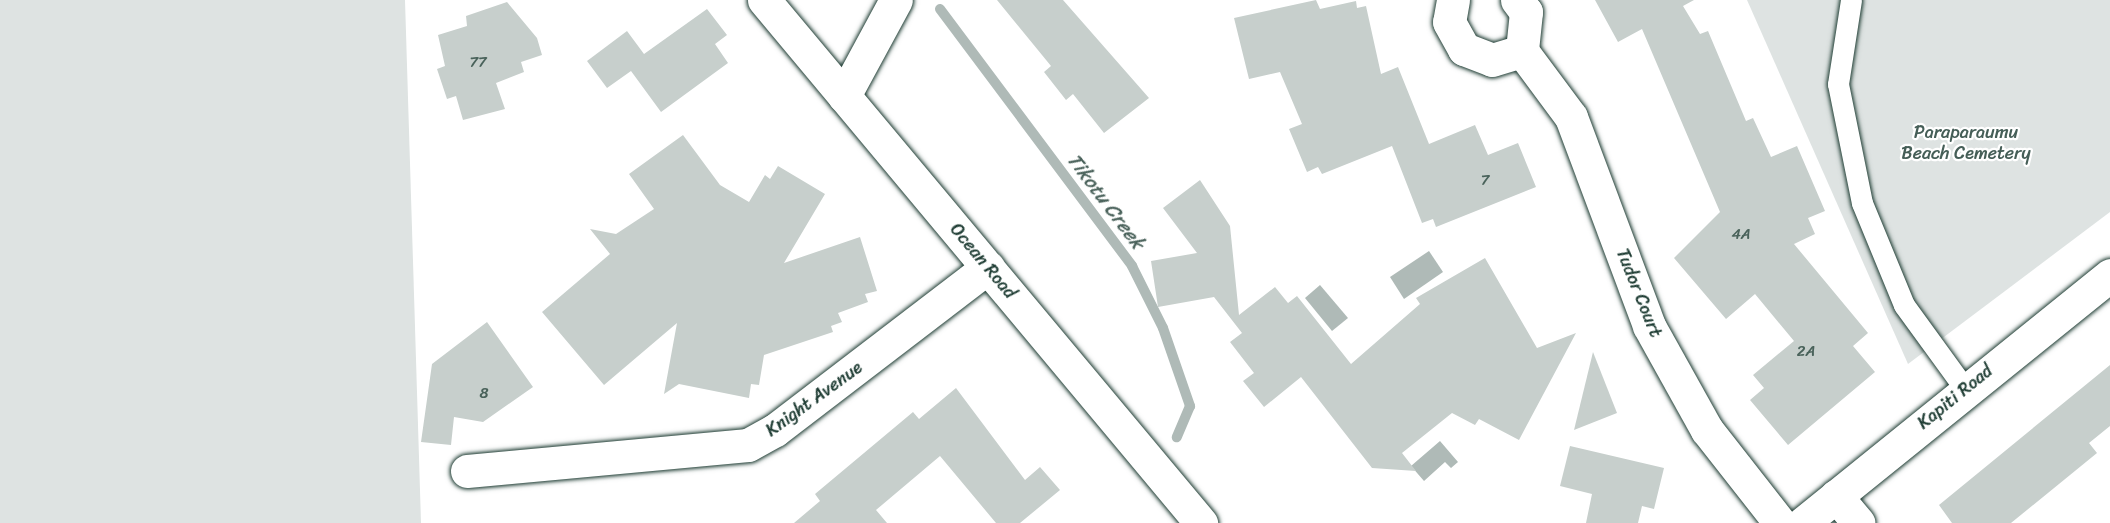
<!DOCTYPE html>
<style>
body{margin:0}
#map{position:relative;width:2110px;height:523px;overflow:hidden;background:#fff;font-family:Sriracha,sans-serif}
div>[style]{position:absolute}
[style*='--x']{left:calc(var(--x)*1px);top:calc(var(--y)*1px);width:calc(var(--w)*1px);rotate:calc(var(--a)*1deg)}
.green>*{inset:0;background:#dee3e2}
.water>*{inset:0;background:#afbab7}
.stream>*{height:10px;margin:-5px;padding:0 5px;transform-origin:5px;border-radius:5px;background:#afbab7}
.building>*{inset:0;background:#c7cfcc}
.roads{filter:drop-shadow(0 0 2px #1f3d34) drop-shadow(0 0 2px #1f3d34)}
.service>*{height:21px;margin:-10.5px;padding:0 10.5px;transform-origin:10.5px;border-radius:10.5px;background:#fff}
.minor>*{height:33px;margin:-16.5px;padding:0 16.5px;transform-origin:16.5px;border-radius:16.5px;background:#fff}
.secondary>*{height:33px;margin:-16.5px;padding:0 16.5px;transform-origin:16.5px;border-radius:16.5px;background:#fff}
span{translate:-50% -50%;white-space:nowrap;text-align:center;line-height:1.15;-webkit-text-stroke:4.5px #fff;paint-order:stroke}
.number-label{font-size:15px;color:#49625a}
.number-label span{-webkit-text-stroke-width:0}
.park-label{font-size:18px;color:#455e57}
.street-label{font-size:18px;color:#1f3d34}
.water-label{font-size:20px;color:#4a625b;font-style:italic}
</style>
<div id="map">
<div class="green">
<div style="clip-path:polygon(0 0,405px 0,421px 523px,0 523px)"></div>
<div style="clip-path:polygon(1747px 0,2110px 0,2110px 212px,1908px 364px)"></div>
</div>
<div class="water">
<div style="clip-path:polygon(1429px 251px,1443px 272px,1404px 299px,1390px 277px)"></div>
<div style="clip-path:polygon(1320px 285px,1348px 318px,1332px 331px,1305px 298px)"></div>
<div style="clip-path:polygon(1440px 441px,1458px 462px,1451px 468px,1445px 462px,1424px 481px,1411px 466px)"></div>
</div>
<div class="stream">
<div style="--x:940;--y:9;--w:321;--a:53.2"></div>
<div style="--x:1132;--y:266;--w:69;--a:63.4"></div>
<div style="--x:1163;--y:328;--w:83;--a:70.9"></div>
<div style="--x:1190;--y:406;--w:34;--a:113"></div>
</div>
<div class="building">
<div style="clip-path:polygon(997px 0,1063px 0,1149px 98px,1104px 133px,1073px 94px,1066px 100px,1044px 72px,1051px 66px)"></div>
<div style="clip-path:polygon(1316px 0,1320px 9px,1356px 1px,1357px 8px,1366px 6px,1381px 74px,1398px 67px,1429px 144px,1475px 125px,1488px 155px,1518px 143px,1536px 187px,1436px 227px,1433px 219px,1422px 223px,1392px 146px,1322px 174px,1318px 167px,1307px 172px,1289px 129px,1302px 124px,1280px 72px,1249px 79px,1234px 18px)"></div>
<div style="clip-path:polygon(1595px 0,1694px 0,1683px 6px,1700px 34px,1708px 31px,1746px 121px,1753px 118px,1771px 157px,1797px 146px,1825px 211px,1808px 218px,1815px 234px,1794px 244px,1868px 333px,1853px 346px,1875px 372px,1788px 445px,1750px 400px,1764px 388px,1753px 375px,1794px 341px,1755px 294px,1726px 319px,1674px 258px,1720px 212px,1642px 29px,1618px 42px)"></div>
<div style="clip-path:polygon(507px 2px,537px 38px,542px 55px,521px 62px,524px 72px,496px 83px,505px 109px,463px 120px,456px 96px,447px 99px,437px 69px,445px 66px,438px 35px,467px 26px,466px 16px)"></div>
<div style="clip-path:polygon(707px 9px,727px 35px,715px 44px,728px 63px,661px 112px,631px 71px,607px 88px,587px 61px,627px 31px,644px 54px)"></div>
<div style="clip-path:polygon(683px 135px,720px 185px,749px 202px,765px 175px,770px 179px,778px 166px,825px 194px,784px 263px,860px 237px,877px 291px,865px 294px,868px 302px,838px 313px,842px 322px,831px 326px,833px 332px,764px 355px,759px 385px,751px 384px,749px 398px,679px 384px,664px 394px,677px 323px,604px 385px,542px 312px,610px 254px,590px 229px,616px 234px,654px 209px,629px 174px)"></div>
<div style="clip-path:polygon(1200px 180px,1230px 226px,1239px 315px,1275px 287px,1288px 303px,1297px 296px,1351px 364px,1420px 304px,1416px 298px,1485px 258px,1537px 348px,1576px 333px,1519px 440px,1479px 419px,1475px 425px,1452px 413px,1402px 453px,1416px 471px,1372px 468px,1301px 377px,1264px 407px,1243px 381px,1254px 373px,1230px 342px,1242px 333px,1214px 297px,1158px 307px,1151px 261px,1197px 253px,1163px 208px)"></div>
<div style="clip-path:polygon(487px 322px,533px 387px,483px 422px,454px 417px,451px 445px,421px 442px,432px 364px)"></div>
<div style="clip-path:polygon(1593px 352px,1617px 413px,1574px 430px)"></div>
<div style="clip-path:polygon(2110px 365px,2110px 426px,2089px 443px,2097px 453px,2011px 523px,1952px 523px,1939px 505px)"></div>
<div style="clip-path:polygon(956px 388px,1025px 480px,1040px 467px,1060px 490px,1020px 523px,996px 523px,940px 456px,876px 510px,887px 523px,794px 523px,820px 501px,815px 494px,913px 412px,919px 419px)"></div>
<div style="clip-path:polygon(1570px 446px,1664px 468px,1654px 509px,1642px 506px,1638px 523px,1586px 523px,1592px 494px,1560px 486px)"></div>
</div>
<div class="roads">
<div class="service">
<div style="--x:1851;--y:0;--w:85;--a:98.8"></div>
<div style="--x:1838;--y:84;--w:121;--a:78.6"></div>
<div style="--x:1862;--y:203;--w:110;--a:67.6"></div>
<div style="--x:1904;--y:305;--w:104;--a:54"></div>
</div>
<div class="minor">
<div style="--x:764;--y:0;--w:682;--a:50.12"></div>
<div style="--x:1453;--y:0;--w:22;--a:100"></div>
<div style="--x:1449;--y:22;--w:31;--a:61"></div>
<div style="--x:1464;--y:49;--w:30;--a:21"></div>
<div style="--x:1492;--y:60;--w:31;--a:-17"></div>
<div style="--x:1517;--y:0;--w:15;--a:53"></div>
<div style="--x:1526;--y:12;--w:39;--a:96"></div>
<div style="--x:1522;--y:51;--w:82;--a:53.4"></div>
<div style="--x:1571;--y:117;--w:223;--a:69.5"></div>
<div style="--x:1649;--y:326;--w:119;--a:60.9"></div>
<div style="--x:1707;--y:430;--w:118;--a:51.9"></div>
<div style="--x:844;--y:96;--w:109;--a:-61.6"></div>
<div style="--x:467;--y:471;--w:282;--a:-5.3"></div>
<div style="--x:748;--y:445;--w:31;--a:-29"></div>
<div style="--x:775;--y:430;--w:268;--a:-37.4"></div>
<div style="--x:1836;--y:496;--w:35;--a:50"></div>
</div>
<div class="secondary">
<div style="--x:1803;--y:523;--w:395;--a:-38.9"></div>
</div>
</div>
<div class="number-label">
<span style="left:478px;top:63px">77</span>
<span style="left:1485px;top:181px">7</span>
<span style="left:1741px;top:235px">4A</span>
<span style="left:1806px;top:352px">2A</span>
<span style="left:484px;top:394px">8</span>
</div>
<div class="park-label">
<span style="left:1966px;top:143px">Paraparaumu<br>Beach Cemetery</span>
</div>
<div class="street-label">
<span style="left:983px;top:261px;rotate:50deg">Ocean Road</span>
<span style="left:1639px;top:293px;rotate:68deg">Tudor Court</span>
<span style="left:1955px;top:397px;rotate:-39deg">Kapiti Road</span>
<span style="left:814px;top:399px;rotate:-36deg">Knight Avenue</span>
</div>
<div class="water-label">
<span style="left:1106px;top:201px;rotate:53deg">Tikotu Creek</span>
</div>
</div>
